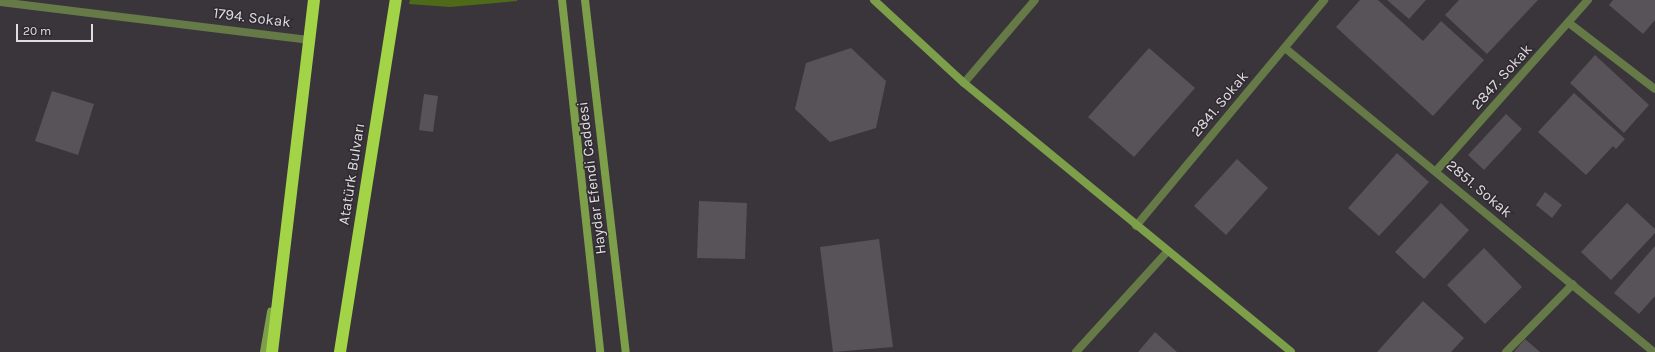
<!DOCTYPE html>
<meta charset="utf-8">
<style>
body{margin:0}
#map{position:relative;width:1655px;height:352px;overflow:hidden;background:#39353b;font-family:Karla,sans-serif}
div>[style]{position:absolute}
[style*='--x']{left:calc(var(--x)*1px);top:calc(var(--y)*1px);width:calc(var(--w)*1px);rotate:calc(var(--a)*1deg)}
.green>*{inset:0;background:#4e6917}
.building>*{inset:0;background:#585359}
.street>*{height:8px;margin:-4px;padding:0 4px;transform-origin:4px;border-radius:4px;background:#657a46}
.secondary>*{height:8px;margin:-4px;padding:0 4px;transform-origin:4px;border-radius:4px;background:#7e9f4a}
.highway>*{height:12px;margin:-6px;padding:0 6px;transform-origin:6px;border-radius:6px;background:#a3d448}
span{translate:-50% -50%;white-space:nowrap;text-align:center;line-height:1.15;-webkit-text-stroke:3px #2f2b31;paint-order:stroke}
.street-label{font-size:15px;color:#e0dde1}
.scale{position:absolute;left:16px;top:24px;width:77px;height:18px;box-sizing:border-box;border:2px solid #e0dde1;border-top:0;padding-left:5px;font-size:12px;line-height:14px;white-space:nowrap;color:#e0dde1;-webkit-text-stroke:3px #2f2b31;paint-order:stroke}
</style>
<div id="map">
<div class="green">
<div style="clip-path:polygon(410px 0,517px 0,517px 1px,450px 7px,409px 4px)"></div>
</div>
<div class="building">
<div style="clip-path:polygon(1360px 0,1378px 0,1423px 41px,1441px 21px,1484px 60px,1433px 116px,1336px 27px)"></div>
<div style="clip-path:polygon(1387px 0,1426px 0,1409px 19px)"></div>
<div style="clip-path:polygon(1459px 0,1538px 0,1487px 54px,1445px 15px)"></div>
<div style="clip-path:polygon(1613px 0,1655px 0,1655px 20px,1643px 34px,1609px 5px)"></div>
<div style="clip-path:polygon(851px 48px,886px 81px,876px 128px,830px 142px,795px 109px,806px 63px)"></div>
<div style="clip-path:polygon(1149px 48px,1195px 88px,1134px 157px,1088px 117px)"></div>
<div style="clip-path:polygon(1595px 55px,1649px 105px,1624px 133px,1570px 83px)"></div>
<div style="clip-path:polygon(52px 91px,94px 104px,78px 155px,35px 141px)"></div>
<div style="clip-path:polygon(1574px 93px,1625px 139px,1616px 149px,1613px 146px,1586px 175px,1538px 132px)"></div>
<div style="clip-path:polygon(424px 94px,438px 96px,433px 132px,419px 130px)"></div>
<div style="clip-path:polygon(1506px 114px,1522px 129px,1484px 170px,1468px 155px)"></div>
<div style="clip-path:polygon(1397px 153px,1429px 182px,1379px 236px,1348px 208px)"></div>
<div style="clip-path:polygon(1237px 159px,1268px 188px,1226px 235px,1194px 206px)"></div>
<div style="clip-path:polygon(1545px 192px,1562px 205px,1552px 218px,1536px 205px)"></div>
<div style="clip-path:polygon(699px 201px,747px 203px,745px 259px,697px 258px)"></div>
<div style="clip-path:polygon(1441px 203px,1469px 230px,1424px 279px,1395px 252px)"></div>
<div style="clip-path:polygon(1627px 203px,1655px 229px,1655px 233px,1611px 280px,1581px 252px)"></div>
<div style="clip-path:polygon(879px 239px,893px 347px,833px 352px,820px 247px)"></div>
<div style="clip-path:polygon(1655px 246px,1655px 296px,1639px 314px,1614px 293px)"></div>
<div style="clip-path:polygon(1484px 248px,1522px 287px,1485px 324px,1447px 285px)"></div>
<div style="clip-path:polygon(1423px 301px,1464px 338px,1451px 352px,1377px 352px)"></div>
<div style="clip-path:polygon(1155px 332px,1177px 352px,1138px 352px)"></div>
<div style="clip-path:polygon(1525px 339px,1540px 352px,1514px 352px)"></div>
</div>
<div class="street">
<div style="--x:0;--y:2;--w:311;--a:7"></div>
<div style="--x:1569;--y:23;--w:108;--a:37.5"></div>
<div style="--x:1285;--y:48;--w:478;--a:39.5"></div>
<div style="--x:964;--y:83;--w:109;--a:-49.5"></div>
<div style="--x:1436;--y:171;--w:229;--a:-48.4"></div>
<div style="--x:1136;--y:226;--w:294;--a:-50.2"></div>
<div style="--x:1076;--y:352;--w:135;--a:-47.7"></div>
<div style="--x:1506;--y:352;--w:95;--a:-45.4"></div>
</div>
<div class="secondary">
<div style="--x:562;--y:0;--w:354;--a:83.8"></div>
<div style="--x:585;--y:0;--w:354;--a:83.4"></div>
<div style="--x:874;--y:0;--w:122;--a:42.7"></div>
<div style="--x:964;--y:83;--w:423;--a:39.4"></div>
<div style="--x:264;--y:352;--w:41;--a:-80.1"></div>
</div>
<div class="highway">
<div style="--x:272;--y:352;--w:354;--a:-83.2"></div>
<div style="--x:340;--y:352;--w:356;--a:-81"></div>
</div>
<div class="street-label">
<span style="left:252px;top:18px;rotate:7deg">1794. Sokak</span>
<span style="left:1502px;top:77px;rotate:-48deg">2847. Sokak</span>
<span style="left:1220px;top:104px;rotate:-50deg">2841. Sokak</span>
<span style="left:352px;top:174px;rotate:-81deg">Atatürk Bulvarı</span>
<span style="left:592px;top:178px;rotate:-97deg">Haydar Efendi Caddesi</span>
<span style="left:1479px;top:189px;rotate:40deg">2851. Sokak</span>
</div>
<div class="scale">20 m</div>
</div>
